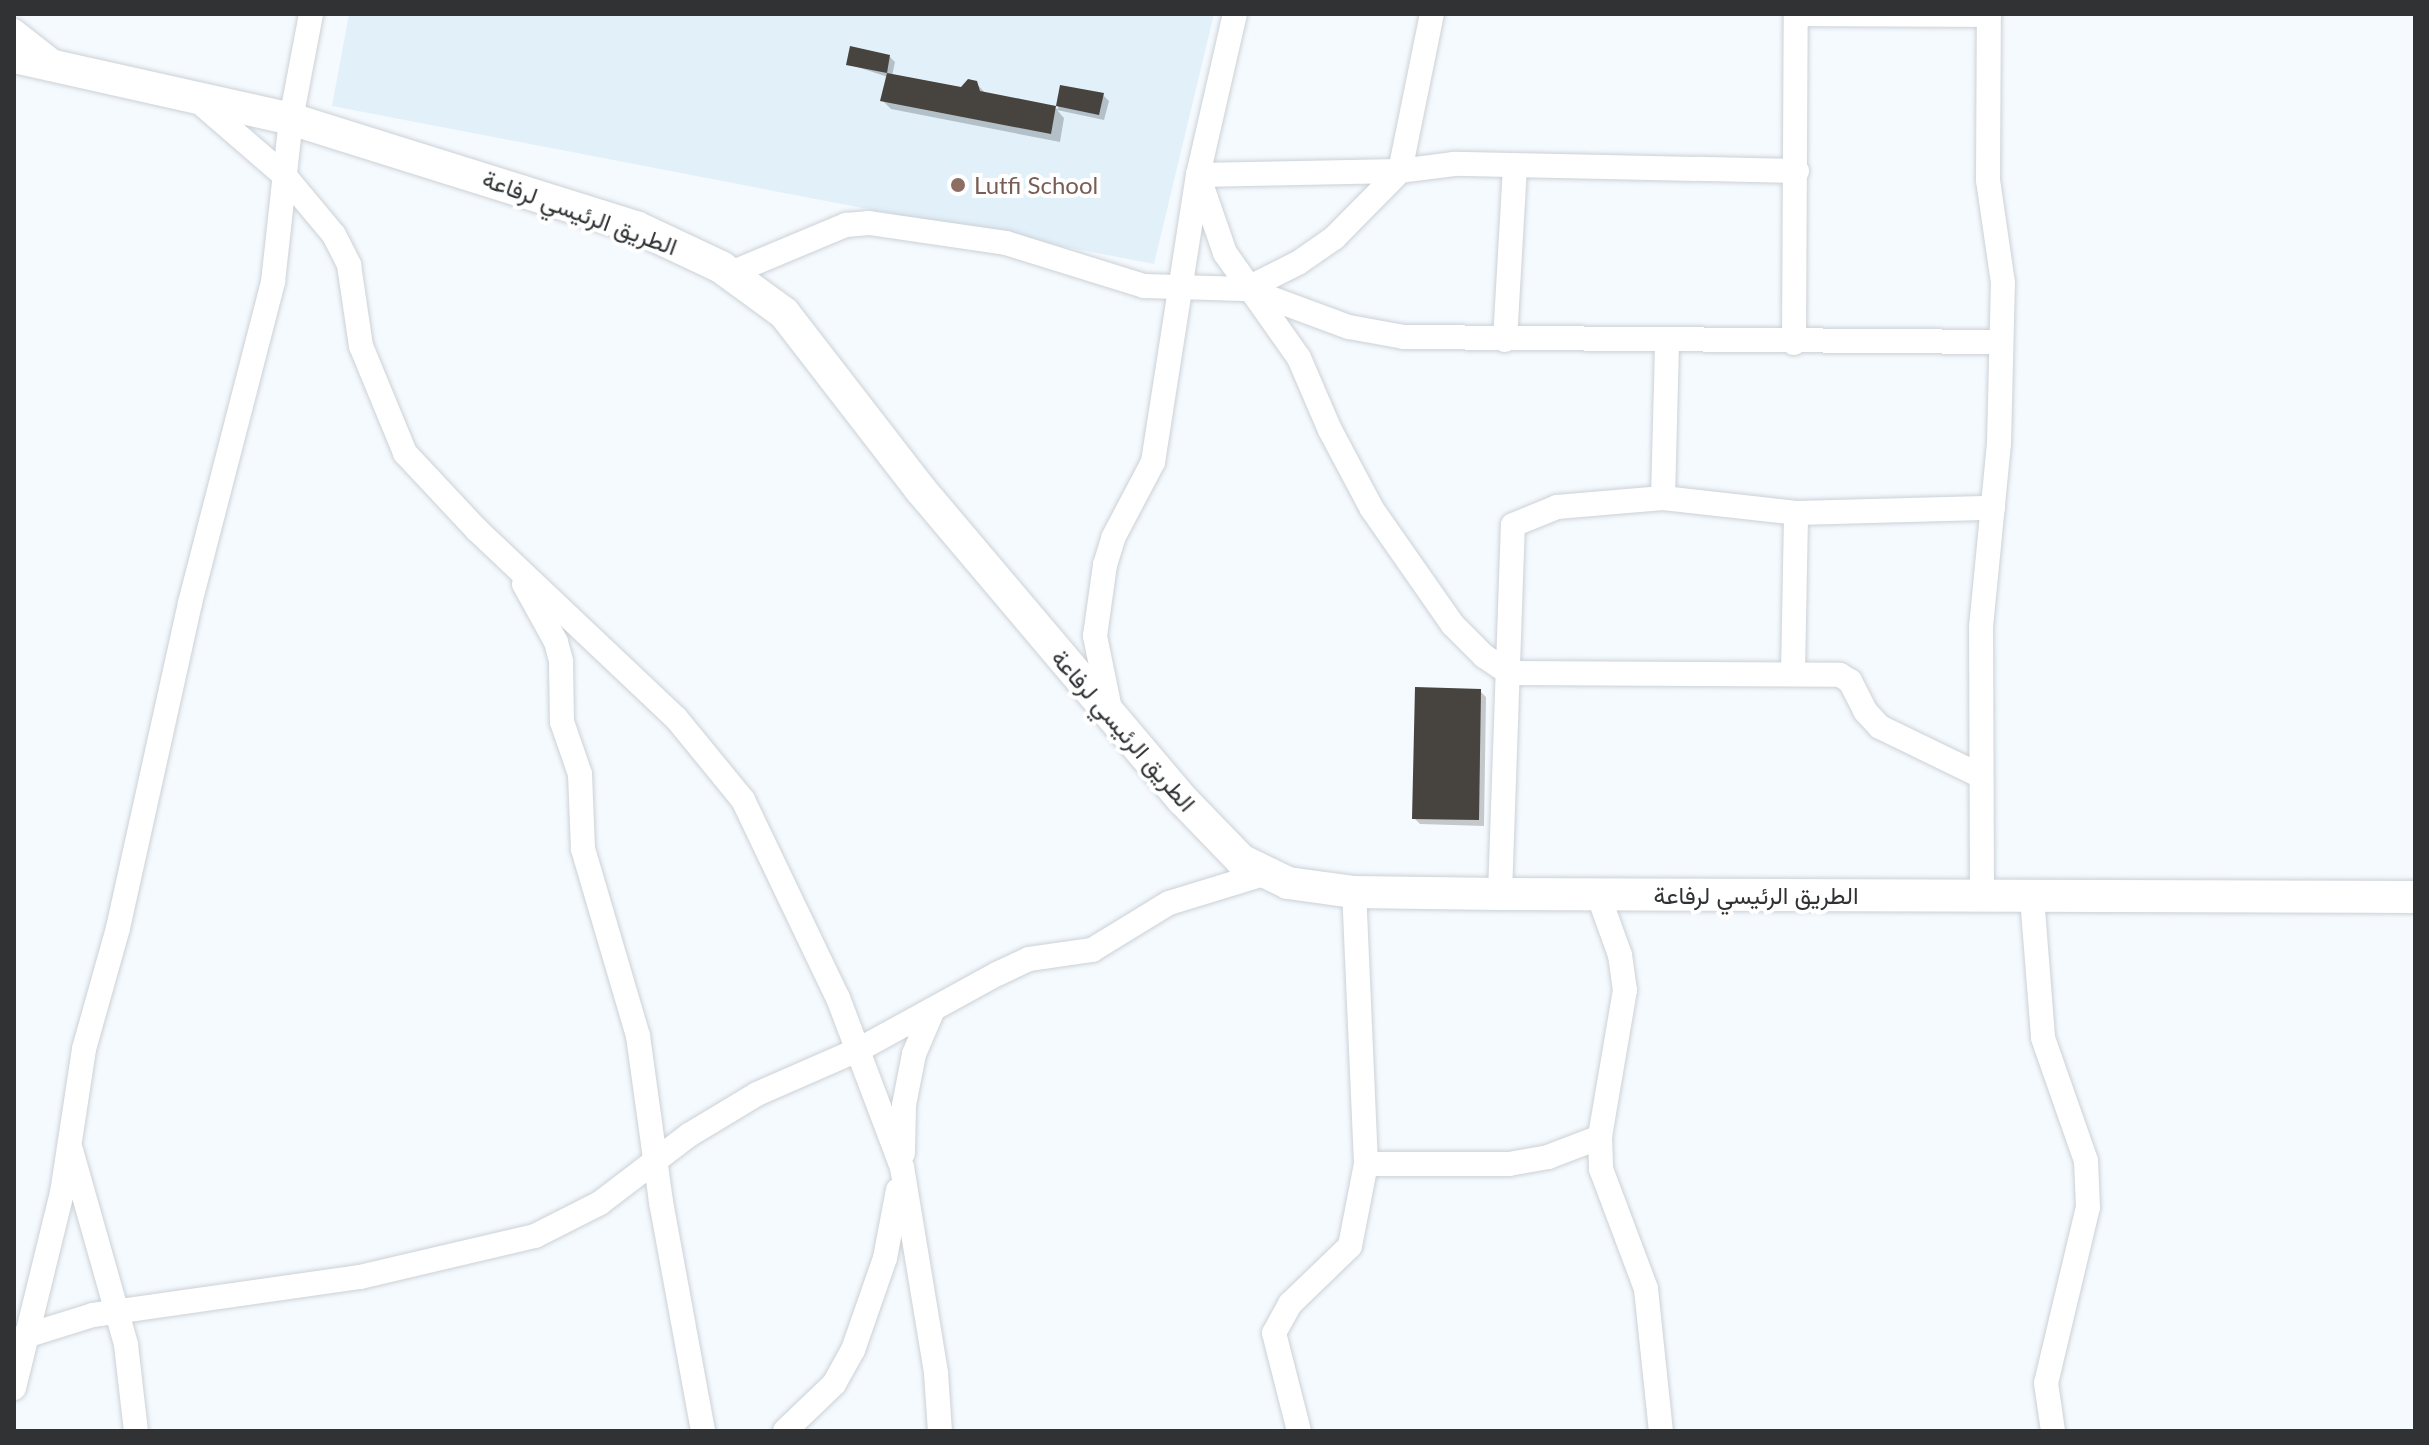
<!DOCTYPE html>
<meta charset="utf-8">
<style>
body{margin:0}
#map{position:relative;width:2429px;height:1445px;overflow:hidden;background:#f5fafe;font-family:Lato,Vazirmatn,sans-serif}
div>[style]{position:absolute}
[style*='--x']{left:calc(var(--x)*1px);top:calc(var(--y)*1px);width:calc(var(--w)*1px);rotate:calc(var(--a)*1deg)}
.built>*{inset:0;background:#e2f0fa}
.shadow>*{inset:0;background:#0003}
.building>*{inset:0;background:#47433e}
.roads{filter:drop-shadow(0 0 2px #cbd1d6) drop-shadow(0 0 2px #cbd1d6)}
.street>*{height:24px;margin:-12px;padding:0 12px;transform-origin:12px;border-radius:12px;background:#fff}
.secondary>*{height:32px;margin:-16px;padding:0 16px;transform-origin:16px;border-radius:16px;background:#fff}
.dots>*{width:22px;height:22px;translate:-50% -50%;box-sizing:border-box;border:4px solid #fff;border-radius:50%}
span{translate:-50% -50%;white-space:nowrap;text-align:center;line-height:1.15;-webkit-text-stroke:8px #fff;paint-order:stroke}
.education-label{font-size:24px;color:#785e54}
.left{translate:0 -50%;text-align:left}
.street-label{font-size:24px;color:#303234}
.frame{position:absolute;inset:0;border:16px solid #303234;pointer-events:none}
</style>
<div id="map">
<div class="built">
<div style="clip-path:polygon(349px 14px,1214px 14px,1154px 264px,332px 106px)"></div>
</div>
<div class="shadow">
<div style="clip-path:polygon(889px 56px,895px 62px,892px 76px,962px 89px,976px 83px,986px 94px,1058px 109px,1062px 87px,1103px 95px,1109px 101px,1104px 120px,1057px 110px,1064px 118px,1060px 142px,891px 109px,882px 100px,888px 77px,848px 64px)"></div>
<div style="clip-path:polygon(1480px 691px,1486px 697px,1484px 826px,1420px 824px,1414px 818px)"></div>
</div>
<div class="building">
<div style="clip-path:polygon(850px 46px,890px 55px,887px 73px,846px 65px)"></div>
<div style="clip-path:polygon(887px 73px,961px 87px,968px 79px,977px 81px,980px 91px,1056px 106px,1051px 134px,880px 101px)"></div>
<div style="clip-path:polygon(1060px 85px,1104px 93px,1099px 115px,1056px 106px)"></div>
<div style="clip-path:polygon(1415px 687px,1481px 689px,1479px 820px,1412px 819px)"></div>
</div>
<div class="roads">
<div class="street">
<div style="--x:1796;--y:14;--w:193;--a:0.3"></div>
<div style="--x:14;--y:31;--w:53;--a:38.2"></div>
<div style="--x:197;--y:100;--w:115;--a:40.8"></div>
<div style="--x:284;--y:175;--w:78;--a:50.2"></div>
<div style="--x:334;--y:235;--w:34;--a:63"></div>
<div style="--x:349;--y:265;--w:82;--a:81.6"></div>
<div style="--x:361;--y:346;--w:116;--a:67.6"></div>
<div style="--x:405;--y:453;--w:104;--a:46.9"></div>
<div style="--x:476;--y:529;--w:275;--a:43.4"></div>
<div style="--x:676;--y:718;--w:106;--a:50.7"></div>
<div style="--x:743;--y:800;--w:220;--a:64.4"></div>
<div style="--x:838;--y:998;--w:181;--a:69.3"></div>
<div style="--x:902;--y:1167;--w:209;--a:80.6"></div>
<div style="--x:936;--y:1373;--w:58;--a:86.1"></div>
<div style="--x:1797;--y:171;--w:343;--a:-178.8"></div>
<div style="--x:1454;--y:164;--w:54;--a:172.6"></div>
<div style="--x:1400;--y:171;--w:202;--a:178.9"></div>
<div style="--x:1198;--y:175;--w:83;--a:70.9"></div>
<div style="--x:1225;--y:253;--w:128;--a:54.8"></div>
<div style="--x:1299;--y:358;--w:78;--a:66.7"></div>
<div style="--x:1330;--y:430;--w:89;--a:62"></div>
<div style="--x:1372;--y:509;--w:141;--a:55.1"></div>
<div style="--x:1453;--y:625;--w:44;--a:45"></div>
<div style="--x:1484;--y:656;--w:30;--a:34"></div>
<div style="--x:1509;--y:673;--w:331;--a:0.3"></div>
<div style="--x:1840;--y:675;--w:12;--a:31"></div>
<div style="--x:1850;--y:681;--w:34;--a:63"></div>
<div style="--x:1865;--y:711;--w:22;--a:47"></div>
<div style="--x:1880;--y:727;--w:112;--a:25.9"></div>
<div style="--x:731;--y:273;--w:125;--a:-22.7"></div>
<div style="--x:846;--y:225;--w:23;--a:-5"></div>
<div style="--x:869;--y:223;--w:138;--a:8.3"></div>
<div style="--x:1006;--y:243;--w:145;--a:17.3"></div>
<div style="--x:1144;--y:286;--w:102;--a:1.7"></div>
<div style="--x:1246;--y:289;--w:110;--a:20.3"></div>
<div style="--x:1349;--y:327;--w:56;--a:10.3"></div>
<div style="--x:1404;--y:337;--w:597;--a:0.48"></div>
<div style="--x:1246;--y:289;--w:58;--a:-26.6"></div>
<div style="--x:1298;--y:263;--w:44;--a:-34.8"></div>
<div style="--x:1334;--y:238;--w:94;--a:-45.4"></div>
<div style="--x:1400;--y:171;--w:160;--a:-78.5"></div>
<div style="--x:1505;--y:340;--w:171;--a:-86.7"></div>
<div style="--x:1794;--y:343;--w:329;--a:-89.7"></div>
<div style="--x:1663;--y:498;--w:157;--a:-88.5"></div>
<div style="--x:524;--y:584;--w:66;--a:61.1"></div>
<div style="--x:556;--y:642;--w:20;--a:75"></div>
<div style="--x:561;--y:661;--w:61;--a:89.1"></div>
<div style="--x:562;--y:722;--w:55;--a:70.9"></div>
<div style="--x:580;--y:774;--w:75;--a:87.7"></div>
<div style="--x:583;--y:849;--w:195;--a:73.6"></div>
<div style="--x:638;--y:1036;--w:168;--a:82.1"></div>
<div style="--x:661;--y:1202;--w:233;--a:79.6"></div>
<div style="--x:1793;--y:673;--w:160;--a:-88.9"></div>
<div style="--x:1111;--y:714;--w:80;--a:-101.6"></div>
<div style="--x:1095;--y:636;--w:72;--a:-82"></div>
<div style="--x:1105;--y:565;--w:28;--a:-73"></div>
<div style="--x:1113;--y:538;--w:86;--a:-62.2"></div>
<div style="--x:1153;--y:462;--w:291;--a:-81.1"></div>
<div style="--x:1198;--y:175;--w:165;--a:-77.1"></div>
<div style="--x:1500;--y:894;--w:369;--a:-88"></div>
<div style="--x:1513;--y:525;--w:48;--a:-22.2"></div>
<div style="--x:1557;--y:507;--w:106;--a:-4.9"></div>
<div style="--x:1663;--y:498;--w:134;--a:6.4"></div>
<div style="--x:1796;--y:513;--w:197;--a:-1.5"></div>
<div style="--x:1598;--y:894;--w:65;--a:70.2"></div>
<div style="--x:1620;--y:955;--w:35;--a:82"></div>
<div style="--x:1625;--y:990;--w:149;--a:99.7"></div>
<div style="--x:1600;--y:1137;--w:32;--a:88"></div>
<div style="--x:1601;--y:1169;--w:128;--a:69.4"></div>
<div style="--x:1646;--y:1289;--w:143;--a:84"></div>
<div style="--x:1982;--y:897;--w:270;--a:-90.2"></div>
<div style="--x:1981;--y:627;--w:185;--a:-84.4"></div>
<div style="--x:1999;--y:443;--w:160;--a:-88.6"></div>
<div style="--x:2003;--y:283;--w:104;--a:-98.3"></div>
<div style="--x:1988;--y:180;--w:166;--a:-89.7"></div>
<div style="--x:2032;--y:897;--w:141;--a:85.5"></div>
<div style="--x:2043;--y:1038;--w:130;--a:70.7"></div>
<div style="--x:2086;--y:1161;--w:46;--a:87.5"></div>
<div style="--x:2088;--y:1207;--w:181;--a:103.4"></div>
<div style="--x:2046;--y:1383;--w:49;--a:81.7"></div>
<div style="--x:71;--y:1150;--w:203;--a:74.2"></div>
<div style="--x:126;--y:1345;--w:87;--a:83.4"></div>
<div style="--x:903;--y:1153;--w:48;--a:-88.8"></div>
<div style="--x:904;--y:1105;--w:52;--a:-78.9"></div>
<div style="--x:914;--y:1054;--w:46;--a:-66.8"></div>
<div style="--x:1366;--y:1164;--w:143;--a:0"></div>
<div style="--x:1509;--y:1164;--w:40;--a:-10"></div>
<div style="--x:1548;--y:1157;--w:56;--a:-21"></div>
<div style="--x:16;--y:1339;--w:81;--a:-17.3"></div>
<div style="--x:93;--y:1315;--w:270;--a:-8.1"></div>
<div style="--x:360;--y:1277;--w:180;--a:-13.2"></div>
<div style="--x:535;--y:1236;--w:73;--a:-26.9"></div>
<div style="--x:600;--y:1203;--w:112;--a:-37.4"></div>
<div style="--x:689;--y:1135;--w:79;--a:-31.1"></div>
<div style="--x:757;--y:1094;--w:112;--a:-23.6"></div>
<div style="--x:860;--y:1049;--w:156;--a:-28.7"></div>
<div style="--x:997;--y:974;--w:35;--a:-25"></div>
<div style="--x:1029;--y:959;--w:64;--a:-8.1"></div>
<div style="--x:1092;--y:950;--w:90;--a:-31.4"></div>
<div style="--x:1169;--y:903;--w:99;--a:-17"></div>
<div style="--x:14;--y:1388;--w:201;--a:-76.2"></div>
<div style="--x:62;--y:1193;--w:146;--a:-81.3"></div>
<div style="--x:84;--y:1049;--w:126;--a:-74.3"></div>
<div style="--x:118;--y:928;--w:333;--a:-77.5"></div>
<div style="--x:190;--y:603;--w:332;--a:-75.5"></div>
<div style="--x:273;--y:282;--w:164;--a:-83.7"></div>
<div style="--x:291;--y:119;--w:107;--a:-79.2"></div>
<div style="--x:785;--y:1431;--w:68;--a:-43.8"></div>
<div style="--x:834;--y:1384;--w:39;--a:-61"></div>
<div style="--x:853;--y:1350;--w:97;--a:-70.8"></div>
<div style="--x:885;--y:1258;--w:69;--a:-79.2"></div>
<div style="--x:1299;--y:1431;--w:101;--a:-104.3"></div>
<div style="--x:1274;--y:1333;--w:33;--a:-61"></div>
<div style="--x:1290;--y:1304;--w:83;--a:-44"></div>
<div style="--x:1350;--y:1246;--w:84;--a:-79"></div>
<div style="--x:1366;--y:1164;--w:272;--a:-92.5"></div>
</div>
<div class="secondary">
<div style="--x:14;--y:57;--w:284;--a:12.6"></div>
<div style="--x:291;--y:119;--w:362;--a:17.4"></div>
<div style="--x:636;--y:227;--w:94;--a:25.2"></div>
<div style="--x:721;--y:267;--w:78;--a:36.1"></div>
<div style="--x:784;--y:313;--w:222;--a:52.3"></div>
<div style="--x:920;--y:489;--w:407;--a:49.8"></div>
<div style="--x:1183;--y:800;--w:83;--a:46"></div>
<div style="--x:1241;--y:860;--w:52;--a:26.1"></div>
<div style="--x:1288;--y:883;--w:67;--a:7.8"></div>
<div style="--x:1354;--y:892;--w:146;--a:0.8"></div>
<div style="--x:1500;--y:894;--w:915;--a:0.19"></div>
</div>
</div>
<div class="dots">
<div style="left:958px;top:185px;background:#8d6e63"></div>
</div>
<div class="education-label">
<span class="left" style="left:974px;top:185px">Lutfi School</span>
</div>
<div class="street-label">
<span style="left:580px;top:212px;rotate:20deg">الطريق الرئيسي لرفاعة</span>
<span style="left:1124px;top:730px;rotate:49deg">الطريق الرئيسي لرفاعة</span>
<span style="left:1756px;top:895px">الطريق الرئيسي لرفاعة</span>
</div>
<div class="frame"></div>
</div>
